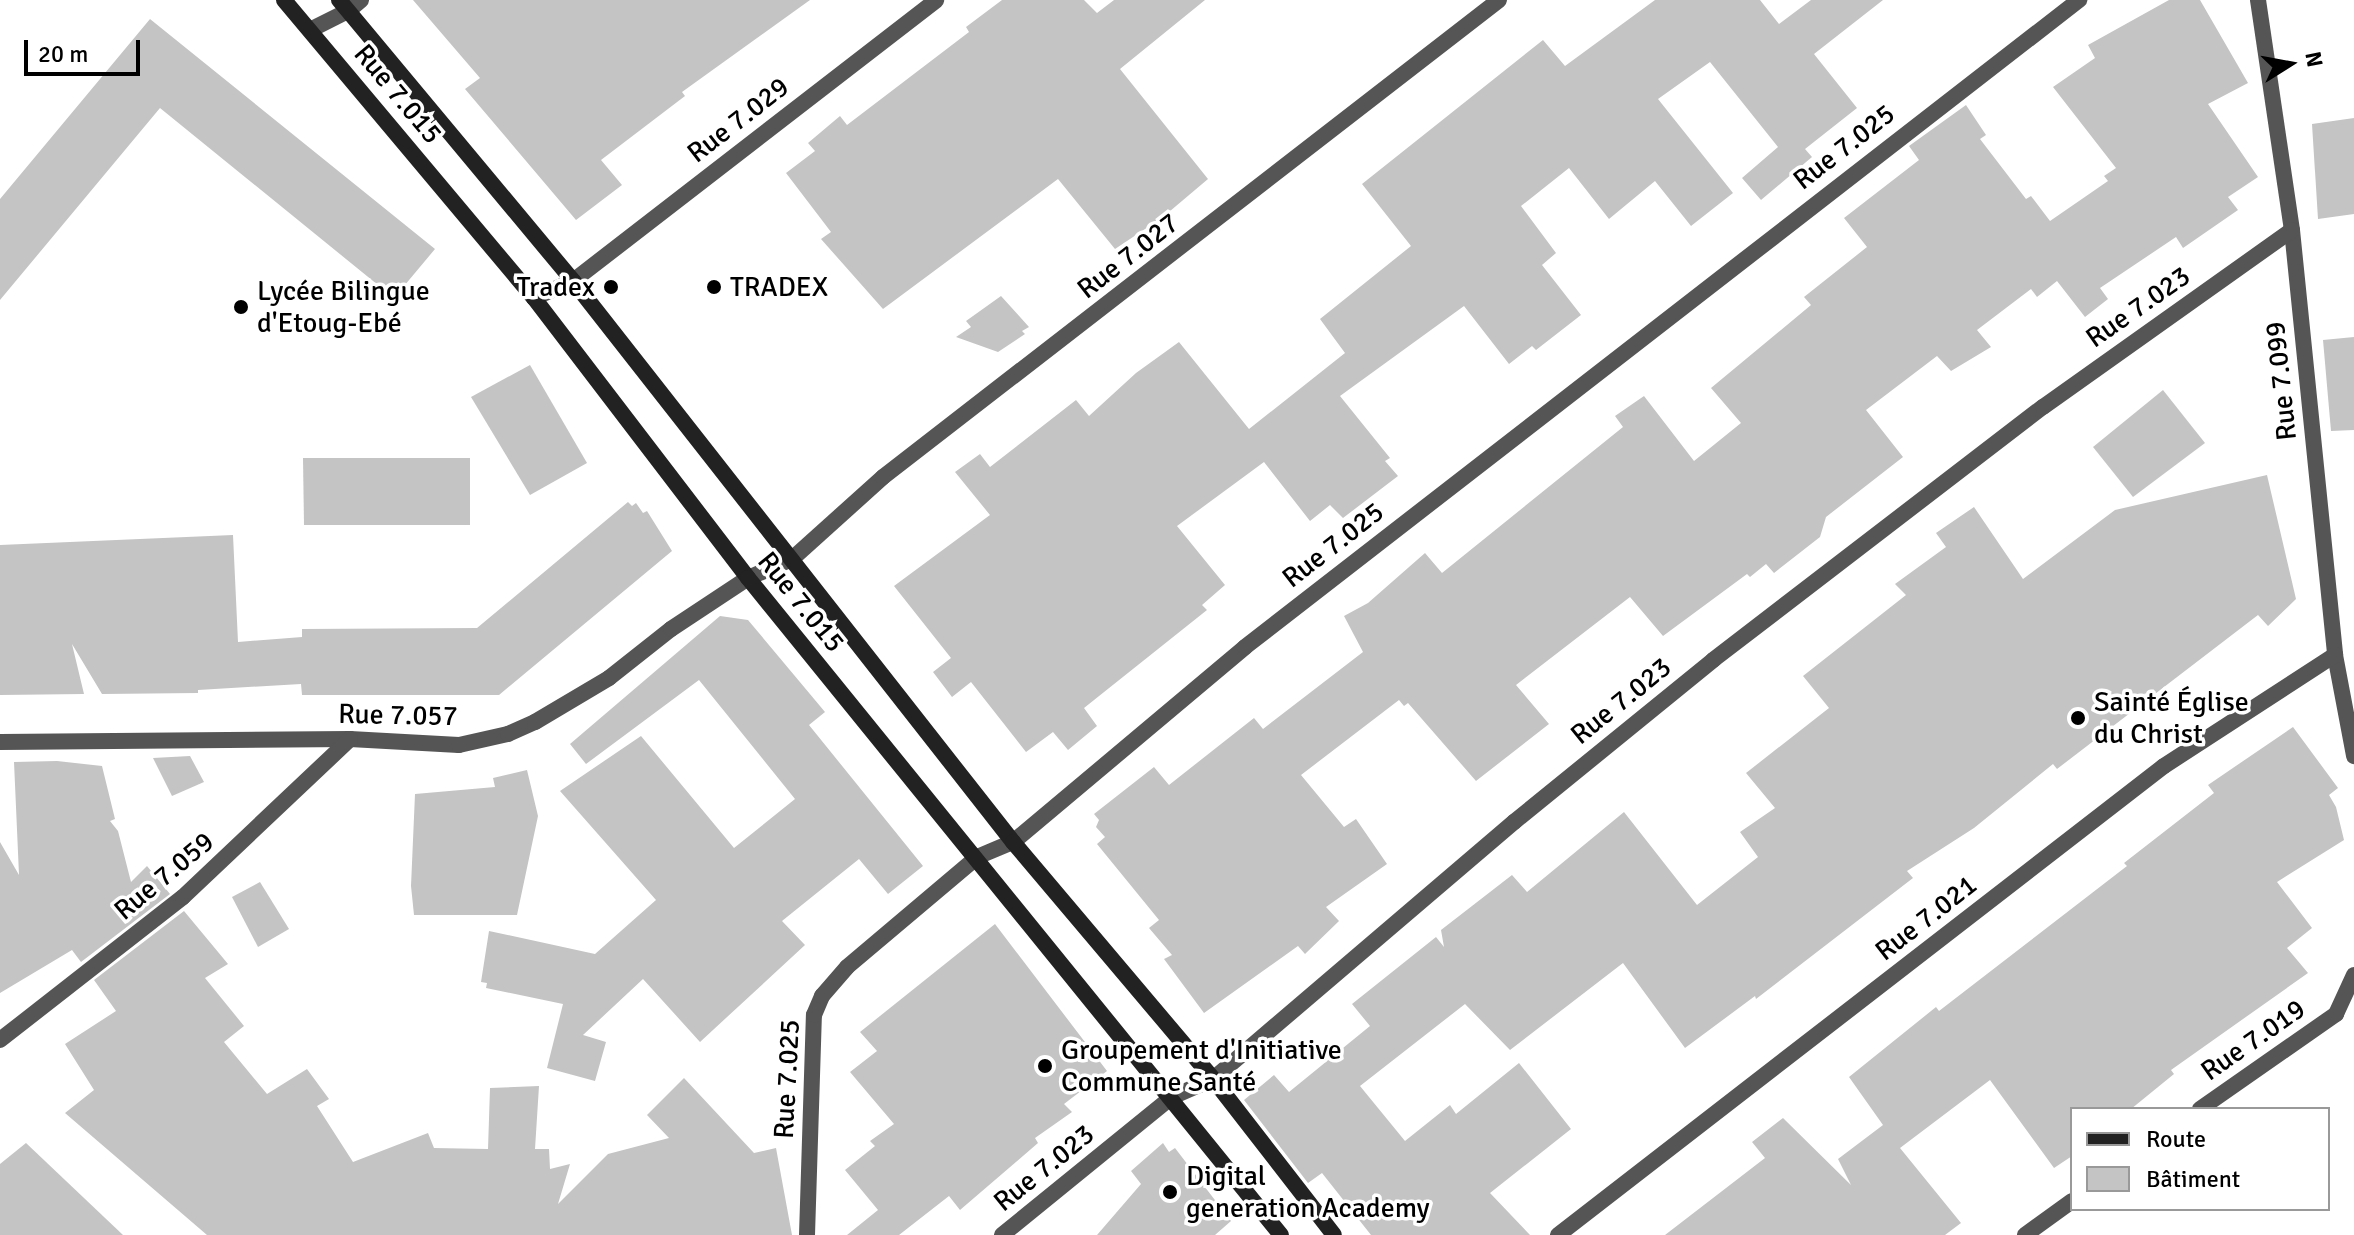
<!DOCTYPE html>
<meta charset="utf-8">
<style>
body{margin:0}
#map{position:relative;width:2354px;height:1235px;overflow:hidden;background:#fff;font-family:Signika,sans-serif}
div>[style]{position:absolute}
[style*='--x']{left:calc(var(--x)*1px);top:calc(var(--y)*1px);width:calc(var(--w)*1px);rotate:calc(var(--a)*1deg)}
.building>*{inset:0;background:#c4c4c4}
.street>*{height:16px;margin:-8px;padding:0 8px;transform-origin:8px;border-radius:8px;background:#555}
.secondary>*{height:16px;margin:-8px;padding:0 8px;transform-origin:8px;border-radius:8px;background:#222}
.dots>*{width:22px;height:22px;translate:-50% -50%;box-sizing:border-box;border:4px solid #fff;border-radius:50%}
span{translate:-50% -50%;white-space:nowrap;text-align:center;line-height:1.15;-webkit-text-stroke:7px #fff;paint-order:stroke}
.street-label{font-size:28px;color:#000}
.poi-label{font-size:28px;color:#000}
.right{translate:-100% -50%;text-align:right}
.left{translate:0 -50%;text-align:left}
.legend{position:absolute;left:2070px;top:1107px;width:260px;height:104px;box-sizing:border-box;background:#fff;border:2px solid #999;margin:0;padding:10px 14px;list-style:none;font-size:24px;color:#000}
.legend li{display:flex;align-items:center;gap:16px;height:40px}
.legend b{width:40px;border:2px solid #999}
.north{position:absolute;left:2250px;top:24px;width:80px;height:80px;-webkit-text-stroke:6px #fff;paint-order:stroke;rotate:79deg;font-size:22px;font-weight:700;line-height:32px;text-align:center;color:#000}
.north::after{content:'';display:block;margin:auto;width:28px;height:36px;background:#000;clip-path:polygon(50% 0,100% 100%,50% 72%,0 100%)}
.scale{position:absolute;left:24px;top:40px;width:116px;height:36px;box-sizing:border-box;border:4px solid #000;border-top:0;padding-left:10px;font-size:24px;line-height:28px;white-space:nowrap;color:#000;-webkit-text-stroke:6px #fff;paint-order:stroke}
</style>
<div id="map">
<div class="building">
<div style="clip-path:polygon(413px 0,810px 0,682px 92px,685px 96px,601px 160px,622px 185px,576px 220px,465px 89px,480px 78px)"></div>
<div style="clip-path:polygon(1002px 0,1084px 0,1097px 13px,1114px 0,1205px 0,1120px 69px,1208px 179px,1163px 217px,1115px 249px,1058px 179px,883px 309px,821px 239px,831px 232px,786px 173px,815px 151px,808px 143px,840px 116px,847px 125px,969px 32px,966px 27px)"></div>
<div style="clip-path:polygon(1655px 0,1760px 0,1779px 24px,1811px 0,1883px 0,1814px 54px,1857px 108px,1805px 149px,1812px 157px,1761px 200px,1742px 178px,1778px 147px,1710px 62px,1658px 99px,1733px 193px,1691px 226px,1655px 181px,1609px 219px,1569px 168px,1521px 206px,1556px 253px,1542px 265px,1581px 315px,1536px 350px,1532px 346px,1509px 364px,1464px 306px,1340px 396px,1390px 458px,1385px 461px,1398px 476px,1343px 518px,1330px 505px,1310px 521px,1264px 462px,1177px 526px,1225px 585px,1202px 605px,1207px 610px,1084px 708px,1097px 726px,1068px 750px,1053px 732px,1026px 752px,971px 682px,952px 697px,933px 672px,951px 658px,894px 586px,990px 515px,955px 472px,980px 454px,990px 467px,1076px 400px,1089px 416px,1136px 373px,1179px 342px,1249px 429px,1345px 353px,1320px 319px,1411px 246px,1362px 184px,1543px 40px,1565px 66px)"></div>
<div style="clip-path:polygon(2169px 0,2200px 0,2248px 83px,2208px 104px,2258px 177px,2228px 197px,2238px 210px,2183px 248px,2176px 237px,2100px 288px,2108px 299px,2085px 317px,2057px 281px,2037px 297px,2031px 289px,1977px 330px,1991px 347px,1951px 371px,1937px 356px,1866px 410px,1903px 457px,1826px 517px,1820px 537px,1774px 573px,1766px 564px,1750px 577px,1747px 574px,1663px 636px,1630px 597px,1516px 685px,1549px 724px,1476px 781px,1408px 703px,1404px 706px,1399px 700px,1301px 775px,1344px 827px,1356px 819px,1387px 864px,1326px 907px,1339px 921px,1305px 954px,1298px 946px,1204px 1013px,1164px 959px,1172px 955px,1149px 928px,1159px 920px,1097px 844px,1105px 837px,1096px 827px,1099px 820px,1094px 814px,1154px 767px,1169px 785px,1254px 718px,1263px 729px,1363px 652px,1344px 616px,1368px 603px,1425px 553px,1442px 573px,1623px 427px,1615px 416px,1644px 396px,1694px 461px,1741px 423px,1711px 388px,1811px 305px,1804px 297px,1867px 247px,1844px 218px,1919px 160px,1909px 146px,1966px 105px,1986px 135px,1980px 139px,2026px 199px,2031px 196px,2050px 221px,2108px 181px,2104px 176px,2116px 168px,2053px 87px,2095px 58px,2088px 45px)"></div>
<div style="clip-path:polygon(150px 19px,435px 249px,394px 298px,160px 108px,0 300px,0 199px)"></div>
<div style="clip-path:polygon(2354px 118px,2354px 214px,2318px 219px,2312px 124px)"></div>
<div style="clip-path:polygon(1001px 296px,1029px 327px,1022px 331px,1025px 334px,998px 352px,956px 337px,971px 327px,966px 321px)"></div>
<div style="clip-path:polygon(2354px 337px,2354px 430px,2331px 431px,2323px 340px)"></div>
<div style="clip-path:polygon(530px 365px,587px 463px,530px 495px,471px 397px)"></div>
<div style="clip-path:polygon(2163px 390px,2205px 443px,2133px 497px,2093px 447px)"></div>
<div style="clip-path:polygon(303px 458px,470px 458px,470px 525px,304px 525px)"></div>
<div style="clip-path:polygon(2267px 475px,2296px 599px,2268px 626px,2258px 615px,2057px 769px,2053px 764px,1974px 828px,1907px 871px,1913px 878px,1756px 999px,1755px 996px,1685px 1048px,1623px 963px,1510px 1050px,1465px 1004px,1360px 1086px,1405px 1141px,1450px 1105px,1456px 1114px,1519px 1063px,1571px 1129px,1490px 1193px,1530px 1235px,1371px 1235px,1322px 1173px,1308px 1183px,1244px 1100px,1274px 1075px,1289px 1092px,1370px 1026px,1352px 1004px,1436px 937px,1444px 947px,1441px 930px,1512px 875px,1527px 892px,1624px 812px,1697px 905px,1758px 857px,1740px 832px,1775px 808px,1746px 773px,1829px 708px,1803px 676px,1906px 595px,1895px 584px,1946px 547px,1936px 533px,1974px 507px,2023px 579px,2115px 510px)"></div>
<div style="clip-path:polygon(628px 502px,632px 506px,636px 503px,643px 513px,647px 511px,672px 551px,499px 695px,302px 695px,301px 684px,198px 690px,198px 693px,102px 694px,72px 644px,84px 694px,0 695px,0 545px,233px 535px,238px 642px,302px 637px,302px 629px,477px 628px)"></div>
<div style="clip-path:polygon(720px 616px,748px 620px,825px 712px,809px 725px,923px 866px,888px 894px,859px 859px,782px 921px,805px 945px,700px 1042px,643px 979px,583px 1035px,606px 1042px,595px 1081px,547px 1068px,563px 1004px,486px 988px,487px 983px,481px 982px,489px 931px,595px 954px,656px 900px,560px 791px,641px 736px,734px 848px,795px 799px,699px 680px,586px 764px,570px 744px)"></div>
<div style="clip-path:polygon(2293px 727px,2338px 788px,2329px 795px,2336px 807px,2344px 840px,2277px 882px,2312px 928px,2287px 948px,2308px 973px,2171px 1070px,2174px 1074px,2131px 1109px,2072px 1109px,2072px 1156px,2054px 1168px,1990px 1080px,1900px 1148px,1961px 1223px,1945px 1235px,1665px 1235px,1765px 1158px,1752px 1142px,1783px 1118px,1851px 1185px,1838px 1159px,1883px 1125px,1849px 1077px,1936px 1007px,1939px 1011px,2127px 866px,2124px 863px,2214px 793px,2208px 785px)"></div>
<div style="clip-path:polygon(190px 756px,204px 782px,172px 796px,153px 758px)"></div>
<div style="clip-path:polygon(57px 761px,102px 766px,115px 819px,110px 821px,118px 831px,131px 882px,147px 866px,170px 894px,81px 962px,72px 950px,0 993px,0 842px,19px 875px,14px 762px)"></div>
<div style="clip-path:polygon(527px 770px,538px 816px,517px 915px,414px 915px,411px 886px,415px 794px,495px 787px,493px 778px)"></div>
<div style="clip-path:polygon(260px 882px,289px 929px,258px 947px,232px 897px)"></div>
<div style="clip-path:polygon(184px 911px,228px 964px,205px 978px,244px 1026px,224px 1042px,267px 1094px,307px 1069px,329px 1099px,317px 1106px,353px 1162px,428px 1133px,434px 1148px,488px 1149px,490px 1088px,539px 1086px,535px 1149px,549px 1149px,550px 1169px,570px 1164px,558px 1204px,608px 1154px,669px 1138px,647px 1115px,684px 1078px,754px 1153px,776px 1148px,792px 1235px,207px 1235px,65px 1113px,94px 1090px,65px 1044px,116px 1011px,94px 980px)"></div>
<div style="clip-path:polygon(995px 924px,1107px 1071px,1064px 1104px,1072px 1112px,1035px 1138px,1038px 1143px,960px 1210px,949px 1196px,899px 1235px,847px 1235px,878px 1210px,845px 1170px,875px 1146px,870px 1141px,894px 1124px,850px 1072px,877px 1051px,860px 1032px)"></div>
<div style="clip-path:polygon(26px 1143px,123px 1235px,0 1235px,0 1164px)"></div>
<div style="clip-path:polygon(1163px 1143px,1169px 1152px,1175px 1148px,1231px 1221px,1215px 1235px,1097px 1235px,1141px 1184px,1131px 1171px)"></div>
</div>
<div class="street">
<div style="--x:2258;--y:0;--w:232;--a:81.6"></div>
<div style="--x:2292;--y:230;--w:427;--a:84.2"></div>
<div style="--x:2335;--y:655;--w:103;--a:79.3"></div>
<div style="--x:310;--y:30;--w:42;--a:-26.6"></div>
<div style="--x:348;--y:11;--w:17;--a:-40"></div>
<div style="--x:534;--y:298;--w:43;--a:-23.6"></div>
<div style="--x:573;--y:281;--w:459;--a:-37.7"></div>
<div style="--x:0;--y:742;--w:350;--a:-0.5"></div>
<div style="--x:350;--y:739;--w:109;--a:3.2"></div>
<div style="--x:459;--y:745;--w:50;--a:-12.7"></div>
<div style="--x:508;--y:734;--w:30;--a:-24"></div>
<div style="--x:535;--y:722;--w:86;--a:-30.7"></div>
<div style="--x:609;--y:678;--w:79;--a:-38.3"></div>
<div style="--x:671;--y:629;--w:92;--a:-33.5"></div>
<div style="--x:748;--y:578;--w:48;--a:-23.4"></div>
<div style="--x:792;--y:559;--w:122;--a:-42"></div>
<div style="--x:883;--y:477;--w:779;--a:-37.75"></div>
<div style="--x:0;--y:1040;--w:232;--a:-38"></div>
<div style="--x:183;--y:897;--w:230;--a:-43.4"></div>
<div style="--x:2200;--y:1109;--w:166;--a:-34.9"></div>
<div style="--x:2336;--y:1014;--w:43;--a:-65.2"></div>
<div style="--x:807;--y:1235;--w:220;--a:-88.2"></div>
<div style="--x:814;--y:1015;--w:21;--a:-67"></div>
<div style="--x:822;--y:996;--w:38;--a:-49"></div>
<div style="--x:847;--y:967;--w:170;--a:-40.2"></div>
<div style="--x:977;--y:857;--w:39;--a:-23"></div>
<div style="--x:1013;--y:842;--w:303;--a:-40"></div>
<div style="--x:1245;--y:647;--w:1056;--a:-37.8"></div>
<div style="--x:1002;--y:1235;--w:219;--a:-39.1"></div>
<div style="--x:1172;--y:1097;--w:45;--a:-23.7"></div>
<div style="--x:1213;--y:1079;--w:396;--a:-40.5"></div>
<div style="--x:1514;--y:822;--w:257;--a:-39.1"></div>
<div style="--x:1713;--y:660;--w:416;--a:-37.5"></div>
<div style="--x:2043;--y:407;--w:305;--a:-35.4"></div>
<div style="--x:1558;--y:1235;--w:766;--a:-37.74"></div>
<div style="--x:2164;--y:766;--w:204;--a:-33"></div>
<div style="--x:2025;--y:1235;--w:58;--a:-35.9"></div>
</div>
<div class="secondary">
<div style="--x:284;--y:0;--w:389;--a:50"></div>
<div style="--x:534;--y:298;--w:352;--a:52.6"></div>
<div style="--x:748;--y:578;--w:846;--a:50.95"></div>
<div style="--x:339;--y:0;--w:366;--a:50.2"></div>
<div style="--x:573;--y:281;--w:713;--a:51.89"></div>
<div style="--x:1013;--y:842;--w:310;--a:49.8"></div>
<div style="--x:1213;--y:1079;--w:197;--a:52.2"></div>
</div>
<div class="dots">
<div style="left:611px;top:287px;background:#000"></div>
<div style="left:714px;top:287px;background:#000"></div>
<div style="left:241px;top:307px;background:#000"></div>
<div style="left:2078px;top:718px;background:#000"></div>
<div style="left:1045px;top:1066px;background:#000"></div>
<div style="left:1170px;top:1192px;background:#000"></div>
</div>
<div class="street-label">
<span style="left:398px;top:94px;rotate:50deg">Rue 7.015</span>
<span style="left:738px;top:120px;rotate:-38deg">Rue 7.029</span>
<span style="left:1844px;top:147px;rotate:-38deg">Rue 7.025</span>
<span style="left:1128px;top:256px;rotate:-38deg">Rue 7.027</span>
<span style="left:2138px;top:307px;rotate:-35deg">Rue 7.023</span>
<span style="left:2281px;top:381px;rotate:-96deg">Rue 7.099</span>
<span style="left:1333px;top:545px;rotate:-38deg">Rue 7.025</span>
<span style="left:801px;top:602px;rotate:51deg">Rue 7.015</span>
<span style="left:1621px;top:701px;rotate:-39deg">Rue 7.023</span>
<span style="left:398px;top:715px;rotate:1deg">Rue 7.057</span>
<span style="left:164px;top:876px;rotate:-40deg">Rue 7.059</span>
<span style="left:1926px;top:918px;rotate:-38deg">Rue 7.021</span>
<span style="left:2253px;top:1040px;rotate:-35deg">Rue 7.019</span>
<span style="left:787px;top:1079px;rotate:-87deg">Rue 7.025</span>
<span style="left:1044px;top:1168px;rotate:-39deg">Rue 7.023</span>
</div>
<div class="poi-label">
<span class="right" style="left:595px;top:287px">Tradex</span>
<span class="left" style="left:730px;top:287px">TRADEX</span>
<span class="left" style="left:257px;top:307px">Lycée Bilingue<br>d'Etoug-Ebé</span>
<span class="left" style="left:2094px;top:718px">Sainté Église<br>du Christ</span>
<span class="left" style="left:1061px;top:1066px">Groupement d'Initiative<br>Commune Santé</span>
<span class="left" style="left:1186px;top:1192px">Digital<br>generation Academy</span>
</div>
<ul class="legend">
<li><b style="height:10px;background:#222"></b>Route</li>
<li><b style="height:22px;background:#c4c4c4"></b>Bâtiment</li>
</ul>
<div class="north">N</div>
<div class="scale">20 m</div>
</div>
